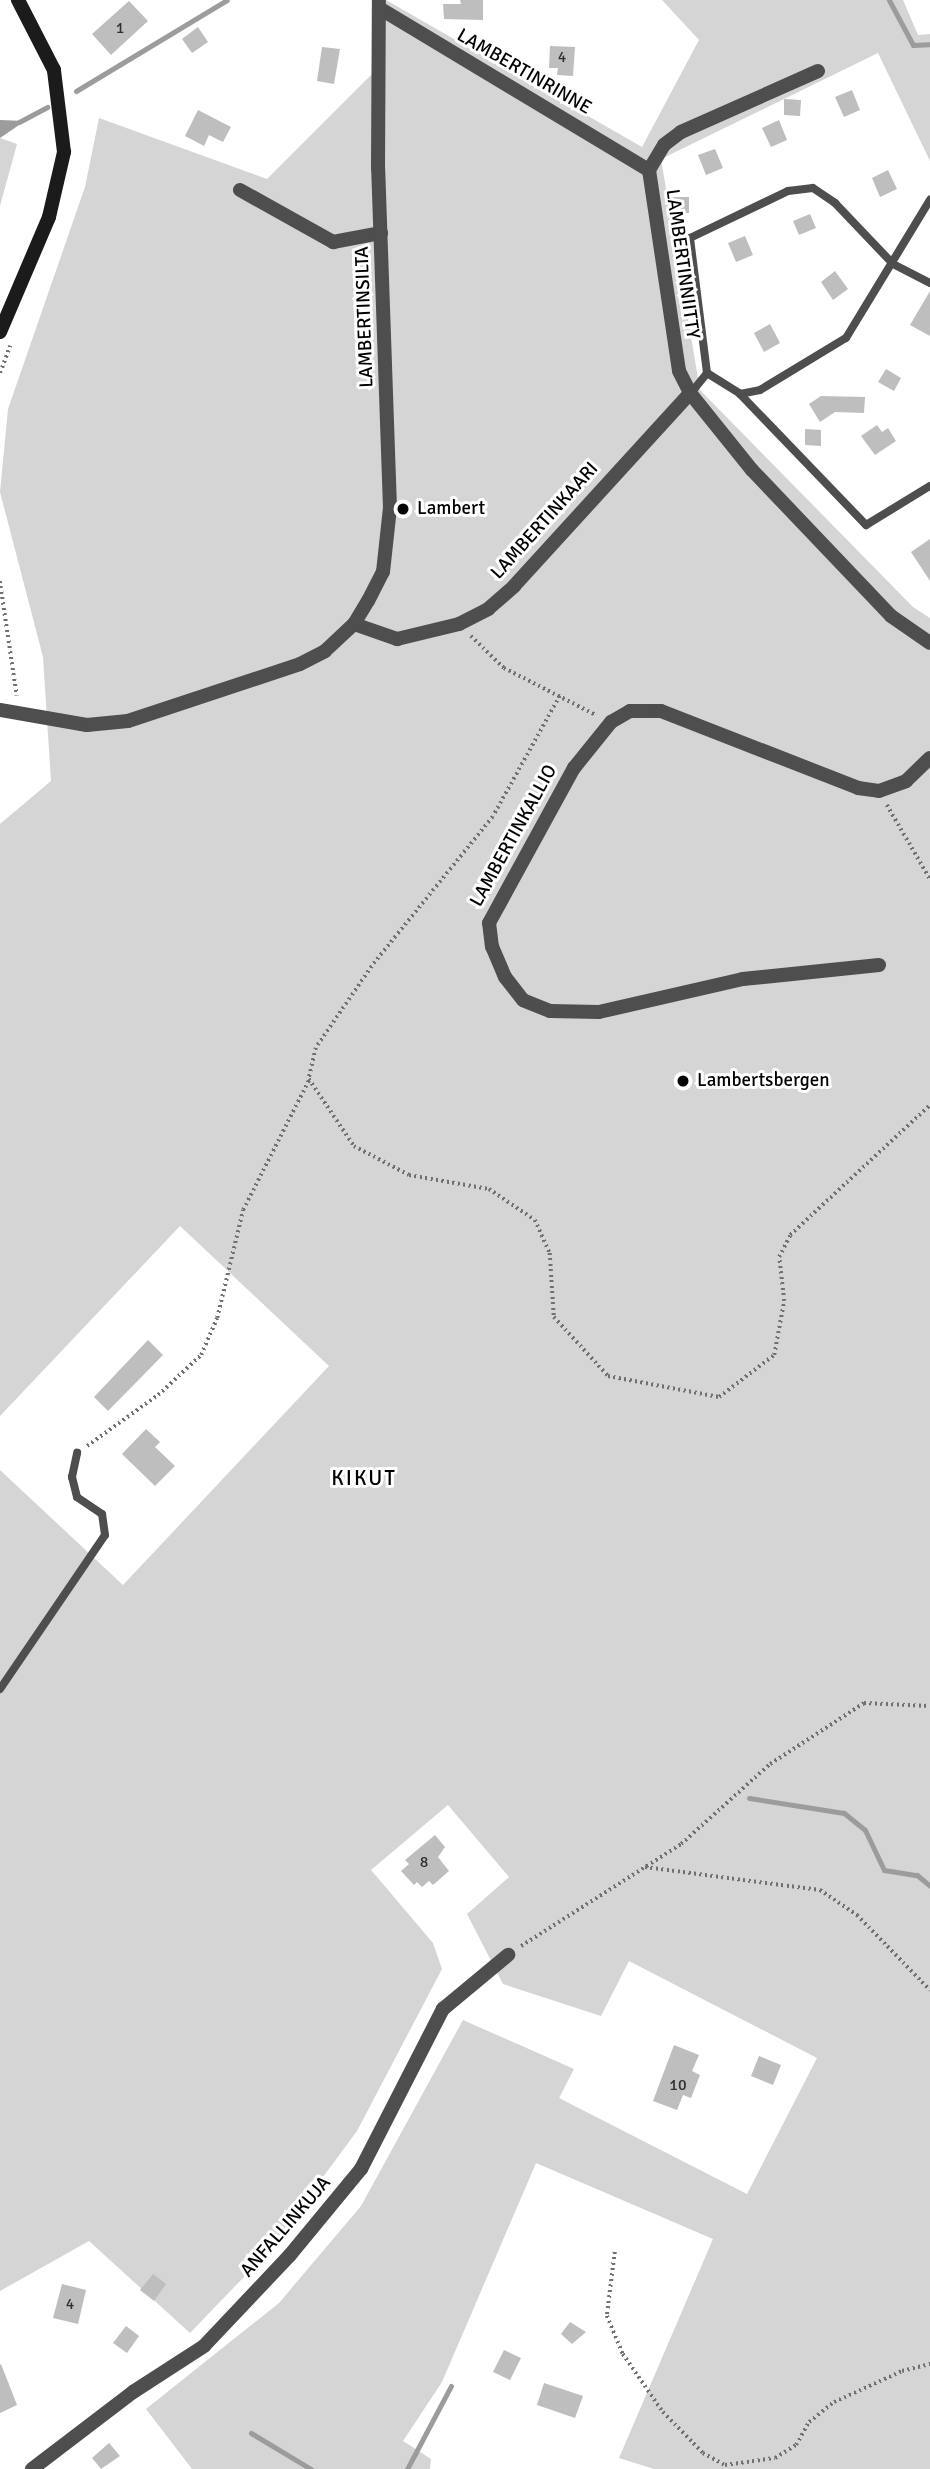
<!DOCTYPE html>
<style>
body{margin:0}
#map{position:relative;width:930px;height:2469px;overflow:hidden;background:#fff;font-family:Signika,sans-serif}
div>[style]{position:absolute}
[style*='--x']{left:calc(var(--x)*1px);top:calc(var(--y)*1px);width:calc(var(--w)*1px);rotate:calc(var(--a)*1deg)}
.green>*{inset:0;background:#d5d5d5}
.water>*{inset:0;background:#9c9c9c}
.stream>*{height:5px;margin:-2.5px;padding:0 2.5px;transform-origin:2.5px;border-radius:2.5px;background:#9c9c9c}
.building>*{inset:0;background:#bebebe}
.path>*{height:3.5px;margin-top:-1.75px;transform-origin:0;background:repeating-linear-gradient(90deg,#707070 0 2px,transparent 0 5.5px)}
.lane>*{height:8px;margin:-4px;padding:0 4px;transform-origin:4px;border-radius:4px;background:#4e4e4e}
.street>*{height:14px;margin:-7px;padding:0 7px;transform-origin:7px;border-radius:7px;background:#4e4e4e}
.secondary>*{height:14px;margin:-7px;padding:0 7px;transform-origin:7px;border-radius:7px;background:#1b1b1b}
.dots>*{width:19px;height:19px;translate:-50% -50%;box-sizing:border-box;border:4px solid #fff;border-radius:50%}
span{translate:-50% -50%;white-space:nowrap;text-align:center;line-height:1.15;-webkit-text-stroke:6px #fff;paint-order:stroke}
.number-label{font-size:16px;color:#303030}
.number-label span{-webkit-text-stroke-width:0}
.street-label{font-size:19px;color:#000}
.poi-label{font-size:19px;color:#000}
.left{translate:0 -50%;text-align:left}
.neighbourhood-label{font-size:21px;color:#000;letter-spacing:2px}
</style>
<div id="map">
<div class="green">
<div style="clip-path:polygon(386px 0,642px 147px,699px 40px,662px 0,903px 0,918px 35px,930px 34px,930px 161px,878px 53px,661px 159px,700px 390px,913px 607px,930px 618px,930px 2469px,654px 2469px,619px 2458px,713px 2239px,536px 2163px,442px 2382px,403px 2441px,431px 2459px,430px 2469px,192px 2469px,146px 2409px,279px 2303px,361px 2206px,463px 2020px,574px 2069px,559px 2098px,747px 2194px,817px 2058px,629px 1961px,601px 2016px,503px 1984px,467px 1914px,509px 1877px,448px 1805px,371px 1870px,433px 1943px,442px 1969px,357px 2131px,266px 2254px,190px 2333px,89px 2241px,0 2291px,0 1470px,123px 1585px,329px 1366px,180px 1226px,0 1416px,0 824px,51px 781px,43px 657px,0 492px,8px 409px,85px 187px,99px 118px,267px 179px,371px 75px,383px 75px)"></div>
<div style="clip-path:polygon(0 138px,17px 144px,0 206px)"></div>
</div>
<div class="water">
<div style="clip-path:polygon(0 120px,25px 121px,0 138px)"></div>
</div>
<div class="stream">
<div style="--x:889;--y:0;--w:51;--a:61.9"></div>
<div style="--x:913;--y:45;--w:17;--a:-3"></div>
<div style="--x:76;--y:91;--w:176;--a:-31.1"></div>
<div style="--x:19;--y:122;--w:32;--a:-28"></div>
<div style="--x:749;--y:1798;--w:96;--a:9"></div>
<div style="--x:844;--y:1813;--w:27;--a:39"></div>
<div style="--x:865;--y:1830;--w:44;--a:64.6"></div>
<div style="--x:884;--y:1870;--w:33;--a:9"></div>
<div style="--x:917;--y:1875;--w:17;--a:40"></div>
<div style="--x:251;--y:2433;--w:70;--a:31"></div>
<div style="--x:407;--y:2469;--w:94;--a:-62.1"></div>
</div>
<div class="building">
<div style="clip-path:polygon(460px 0,483px 0,483px 20px,444px 19px,443px 4px,461px 4px)"></div>
<div style="clip-path:polygon(129px 1px,148px 21px,111px 55px,92px 34px)"></div>
<div style="clip-path:polygon(198px 27px,208px 42px,192px 53px,182px 39px)"></div>
<div style="clip-path:polygon(550px 46px,575px 47px,573px 76px,557px 75px,558px 68px,549px 68px)"></div>
<div style="clip-path:polygon(322px 47px,340px 49px,334px 84px,317px 81px)"></div>
<div style="clip-path:polygon(852px 90px,860px 110px,844px 117px,835px 97px)"></div>
<div style="clip-path:polygon(784px 99px,801px 100px,800px 116px,784px 115px)"></div>
<div style="clip-path:polygon(198px 110px,231px 127px,223px 142px,209px 135px,204px 146px,185px 136px)"></div>
<div style="clip-path:polygon(779px 120px,787px 140px,771px 147px,762px 128px)"></div>
<div style="clip-path:polygon(715px 149px,723px 168px,706px 175px,698px 155px)"></div>
<div style="clip-path:polygon(888px 170px,897px 189px,880px 197px,872px 178px)"></div>
<div style="clip-path:polygon(673px 197px,689px 197px,689px 213px,673px 213px)"></div>
<div style="clip-path:polygon(810px 214px,816px 228px,799px 235px,793px 221px)"></div>
<div style="clip-path:polygon(745px 236px,753px 255px,736px 262px,728px 243px)"></div>
<div style="clip-path:polygon(835px 271px,848px 289px,833px 300px,821px 282px)"></div>
<div style="clip-path:polygon(930px 291px,930px 336px,910px 325px)"></div>
<div style="clip-path:polygon(770px 324px,780px 343px,764px 352px,754px 333px)"></div>
<div style="clip-path:polygon(886px 369px,901px 378px,894px 391px,878px 382px)"></div>
<div style="clip-path:polygon(821px 396px,865px 397px,864px 413px,835px 412px,820px 422px,809px 404px)"></div>
<div style="clip-path:polygon(877px 425px,882px 432px,888px 428px,896px 441px,875px 455px,861px 436px)"></div>
<div style="clip-path:polygon(805px 429px,821px 430px,821px 446px,805px 445px)"></div>
<div style="clip-path:polygon(930px 539px,930px 581px,911px 552px)"></div>
<div style="clip-path:polygon(148px 1340px,163px 1355px,108px 1411px,94px 1397px)"></div>
<div style="clip-path:polygon(146px 1429px,160px 1442px,155px 1447px,175px 1466px,155px 1486px,122px 1454px)"></div>
<div style="clip-path:polygon(435px 1835px,445px 1847px,438px 1857px,449px 1871px,433px 1885px,429px 1881px,422px 1887px,417px 1882px,414px 1885px,401px 1871px,409px 1864px,405px 1860px)"></div>
<div style="clip-path:polygon(674px 2045px,699px 2055px,692px 2071px,700px 2075px,691px 2098px,683px 2095px,677px 2110px,653px 2101px)"></div>
<div style="clip-path:polygon(759px 2056px,781px 2065px,773px 2085px,751px 2076px)"></div>
<div style="clip-path:polygon(153px 2274px,166px 2284px,154px 2301px,140px 2290px)"></div>
<div style="clip-path:polygon(62px 2284px,86px 2290px,78px 2324px,53px 2318px)"></div>
<div style="clip-path:polygon(570px 2322px,586px 2332px,572px 2344px,561px 2334px)"></div>
<div style="clip-path:polygon(126px 2326px,139px 2336px,127px 2353px,113px 2343px)"></div>
<div style="clip-path:polygon(504px 2350px,521px 2358px,510px 2380px,493px 2372px)"></div>
<div style="clip-path:polygon(1px 2364px,17px 2405px,0 2413px,0 2365px)"></div>
<div style="clip-path:polygon(544px 2383px,583px 2396px,575px 2418px,537px 2405px)"></div>
<div style="clip-path:polygon(109px 2443px,120px 2456px,101px 2469px,92px 2458px)"></div>
</div>
<div class="path">
<div style="--x:0;--y:373;--w:29;--a:-70"></div>
<div style="--x:0;--y:581;--w:116;--a:81.6"></div>
<div style="--x:471;--y:636;--w:46;--a:44.1"></div>
<div style="--x:504;--y:668;--w:103;--a:27.1"></div>
<div style="--x:560;--y:696;--w:138;--a:119"></div>
<div style="--x:493;--y:817;--w:187;--a:129.1"></div>
<div style="--x:375;--y:962;--w:104;--a:124.5"></div>
<div style="--x:316;--y:1048;--w:32;--a:103"></div>
<div style="--x:309;--y:1079;--w:81;--a:56.1"></div>
<div style="--x:354;--y:1146;--w:62;--a:27.8"></div>
<div style="--x:409;--y:1175;--w:81;--a:9.9"></div>
<div style="--x:489;--y:1189;--w:55;--a:34"></div>
<div style="--x:535;--y:1220;--w:36;--a:66"></div>
<div style="--x:550;--y:1253;--w:64;--a:86.4"></div>
<div style="--x:554;--y:1317;--w:80;--a:47.5"></div>
<div style="--x:608;--y:1376;--w:113;--a:10.7"></div>
<div style="--x:719;--y:1397;--w:69;--a:-37.4"></div>
<div style="--x:774;--y:1355;--w:55;--a:-79.5"></div>
<div style="--x:784;--y:1301;--w:44;--a:-96.5"></div>
<div style="--x:779;--y:1257;--w:25;--a:-63"></div>
<div style="--x:790;--y:1235;--w:191;--a:-42.9"></div>
<div style="--x:887;--y:805;--w:86;--a:59.8"></div>
<div style="--x:87;--y:1446;--w:87;--a:-35.7"></div>
<div style="--x:158;--y:1395;--w:59;--a:-42.9"></div>
<div style="--x:201;--y:1355;--w:40;--a:-66.6"></div>
<div style="--x:217;--y:1318;--w:111;--a:-76.5"></div>
<div style="--x:243;--y:1210;--w:146;--a:-63.1"></div>
<div style="--x:645;--y:1867;--w:177;--a:7.5"></div>
<div style="--x:820;--y:1890;--w:45;--a:34"></div>
<div style="--x:857;--y:1915;--w:105;--a:45.8"></div>
<div style="--x:521;--y:1946;--w:190;--a:-32.5"></div>
<div style="--x:681;--y:1844;--w:120;--a:-42"></div>
<div style="--x:770;--y:1764;--w:112;--a:-33"></div>
<div style="--x:864;--y:1703;--w:66;--a:2.6"></div>
<div style="--x:615;--y:2252;--w:64;--a:97.1"></div>
<div style="--x:607;--y:2316;--w:41;--a:67.2"></div>
<div style="--x:623;--y:2354;--w:70;--a:55.4"></div>
<div style="--x:663;--y:2412;--w:57;--a:45.7"></div>
<div style="--x:703;--y:2453;--w:25;--a:29"></div>
<div style="--x:725;--y:2465;--w:50;--a:-8"></div>
<div style="--x:775;--y:2458;--w:25;--a:-32"></div>
<div style="--x:796;--y:2445;--w:26;--a:-61"></div>
<div style="--x:809;--y:2422;--w:32;--a:-39"></div>
<div style="--x:834;--y:2402;--w:75;--a:-24.5"></div>
<div style="--x:902;--y:2371;--w:29;--a:-14"></div>
</div>
<div class="lane">
<div style="--x:707;--y:373;--w:39;--a:32"></div>
<div style="--x:740;--y:394;--w:20;--a:-11"></div>
<div style="--x:760;--y:390;--w:100;--a:-31.2"></div>
<div style="--x:846;--y:338;--w:162;--a:-58.7"></div>
<div style="--x:688;--y:387;--w:7;--a:8"></div>
<div style="--x:695;--y:388;--w:19;--a:-51"></div>
<div style="--x:707;--y:373;--w:136;--a:-97.2"></div>
<div style="--x:690;--y:238;--w:109;--a:-25.6"></div>
<div style="--x:788;--y:191;--w:25;--a:-7"></div>
<div style="--x:813;--y:188;--w:27;--a:34"></div>
<div style="--x:835;--y:203;--w:84;--a:46.4"></div>
<div style="--x:893;--y:264;--w:42;--a:27.2"></div>
<div style="--x:740;--y:394;--w:182;--a:46.1"></div>
<div style="--x:866;--y:525;--w:75;--a:-31.4"></div>
<div style="--x:0;--y:1689;--w:186;--a:-55.7"></div>
<div style="--x:105;--y:1535;--w:21;--a:-98"></div>
<div style="--x:102;--y:1514;--w:30;--a:-146"></div>
<div style="--x:77;--y:1497;--w:21;--a:-104"></div>
<div style="--x:72;--y:1477;--w:25;--a:-78"></div>
</div>
<div class="street">
<div style="--x:379;--y:8;--w:315;--a:31"></div>
<div style="--x:818;--y:71;--w:150;--a:156"></div>
<div style="--x:681;--y:132;--w:21;--a:143"></div>
<div style="--x:664;--y:145;--w:29;--a:121"></div>
<div style="--x:649;--y:170;--w:203;--a:81.5"></div>
<div style="--x:679;--y:371;--w:25;--a:63"></div>
<div style="--x:690;--y:393;--w:99;--a:51.2"></div>
<div style="--x:752;--y:470;--w:202;--a:46.4"></div>
<div style="--x:891;--y:616;--w:47;--a:34.7"></div>
<div style="--x:240;--y:190;--w:107;--a:29.2"></div>
<div style="--x:333;--y:242;--w:49;--a:-10.6"></div>
<div style="--x:354;--y:624;--w:46;--a:19.2"></div>
<div style="--x:397;--y:639;--w:64;--a:-13.6"></div>
<div style="--x:459;--y:624;--w:33;--a:-27"></div>
<div style="--x:488;--y:609;--w:35;--a:-41"></div>
<div style="--x:514;--y:586;--w:261;--a:-47.6"></div>
<div style="--x:0;--y:710;--w:88;--a:9.8"></div>
<div style="--x:87;--y:725;--w:41;--a:-5.6"></div>
<div style="--x:128;--y:721;--w:181;--a:-18.3"></div>
<div style="--x:300;--y:664;--w:28;--a:-27"></div>
<div style="--x:325;--y:651;--w:40;--a:-43"></div>
<div style="--x:354;--y:624;--w:27;--a:-59"></div>
<div style="--x:368;--y:601;--w:33;--a:-63"></div>
<div style="--x:383;--y:572;--w:64;--a:-83.8"></div>
<div style="--x:390;--y:508;--w:340;--a:-92"></div>
<div style="--x:378;--y:168;--w:168;--a:-89.7"></div>
<div style="--x:879;--y:965;--w:137;--a:174.1"></div>
<div style="--x:743;--y:979;--w:148;--a:167.1"></div>
<div style="--x:599;--y:1012;--w:49;--a:-178.8"></div>
<div style="--x:550;--y:1011;--w:29;--a:-158"></div>
<div style="--x:523;--y:1000;--w:29;--a:-128"></div>
<div style="--x:505;--y:977;--w:33;--a:-113"></div>
<div style="--x:492;--y:947;--w:24;--a:-97"></div>
<div style="--x:489;--y:923;--w:177;--a:-61.3"></div>
<div style="--x:574;--y:768;--w:59;--a:-51.2"></div>
<div style="--x:611;--y:722;--w:22;--a:-30"></div>
<div style="--x:630;--y:711;--w:31;--a:0"></div>
<div style="--x:661;--y:711;--w:212;--a:21.3"></div>
<div style="--x:858;--y:788;--w:21;--a:8"></div>
<div style="--x:879;--y:791;--w:29;--a:-20"></div>
<div style="--x:906;--y:781;--w:33;--a:-44"></div>
<div style="--x:32;--y:2469;--w:127;--a:-37.3"></div>
<div style="--x:133;--y:2392;--w:85;--a:-32.9"></div>
<div style="--x:204;--y:2346;--w:125;--a:-46.6"></div>
<div style="--x:290;--y:2255;--w:112;--a:-50.5"></div>
<div style="--x:361;--y:2169;--w:180;--a:-62.9"></div>
<div style="--x:443;--y:2009;--w:85;--a:-39.7"></div>
</div>
<div class="secondary">
<div style="--x:0;--y:332;--w:125;--a:-66.9"></div>
<div style="--x:49;--y:217;--w:67;--a:-77"></div>
<div style="--x:64;--y:152;--w:83;--a:-97"></div>
<div style="--x:54;--y:70;--w:79;--a:-117.2"></div>
</div>
<div class="dots">
<div style="left:403px;top:509px;background:#000"></div>
<div style="left:683px;top:1081px;background:#000"></div>
</div>
<div class="number-label">
<span style="left:120px;top:28px">1</span>
<span style="left:562px;top:57px">4</span>
<span style="left:424px;top:1862px">8</span>
<span style="left:678px;top:2085px">10</span>
<span style="left:70px;top:2304px">4</span>
</div>
<div class="street-label">
<span style="left:524px;top:72px;rotate:30deg">LAMBERTINRINNE</span>
<span style="left:682px;top:264px;rotate:82deg">LAMBERTINNIITTY</span>
<span style="left:365px;top:317px;rotate:-92deg">LAMBERTINSILTA</span>
<span style="left:545px;top:521px;rotate:-48deg">LAMBERTINKAARI</span>
<span style="left:514px;top:836px;rotate:-61deg">LAMBERTINKALLIO</span>
<span style="left:286px;top:2227px;rotate:-49deg">ANFALLINKUJA</span>
</div>
<div class="poi-label">
<span class="left" style="left:417px;top:509px">Lambert</span>
<span class="left" style="left:697px;top:1081px">Lambertsbergen</span>
</div>
<div class="neighbourhood-label">
<span style="left:364px;top:1478px">KIKUT</span>
</div>
</div>
